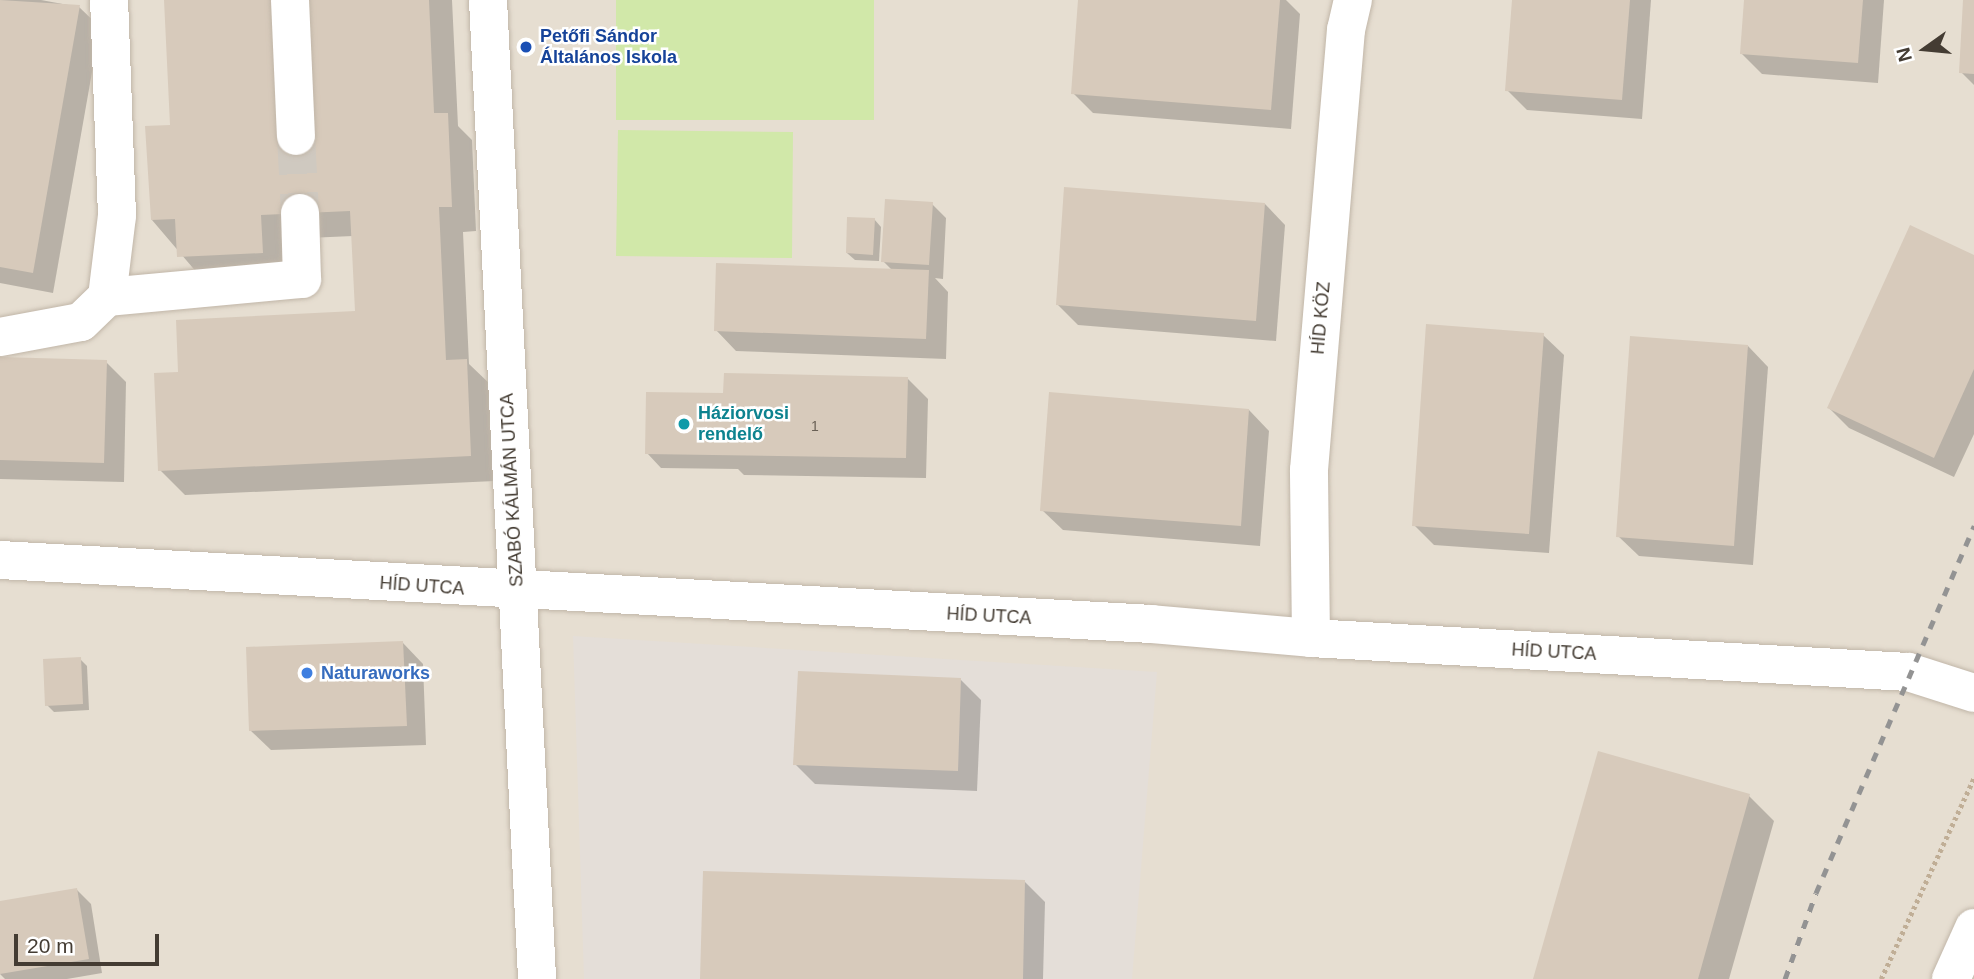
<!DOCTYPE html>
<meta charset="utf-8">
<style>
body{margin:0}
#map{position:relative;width:1974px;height:979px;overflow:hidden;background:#f2ece3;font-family:Helvetica,sans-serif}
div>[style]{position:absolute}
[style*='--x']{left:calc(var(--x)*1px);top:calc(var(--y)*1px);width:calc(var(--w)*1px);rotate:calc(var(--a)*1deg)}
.residential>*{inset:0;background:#e6ded1}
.industrial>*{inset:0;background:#e4ded8}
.green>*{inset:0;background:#d1e8a9}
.shadow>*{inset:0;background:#0003}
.building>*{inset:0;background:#d7cabb}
.minor-tunnel>*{height:38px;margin-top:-19px;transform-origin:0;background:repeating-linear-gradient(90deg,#cfc9c0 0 38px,transparent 0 57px)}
.path>*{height:4.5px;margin-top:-2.25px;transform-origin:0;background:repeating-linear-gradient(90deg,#c0ae96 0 3.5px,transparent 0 7px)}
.roads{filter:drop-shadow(0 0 2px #c1b6a8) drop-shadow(0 0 2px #c1b6a8)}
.minor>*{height:38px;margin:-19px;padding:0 19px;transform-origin:19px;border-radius:19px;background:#fff}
.rail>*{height:5px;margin-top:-2.5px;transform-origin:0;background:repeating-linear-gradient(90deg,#939393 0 9px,transparent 0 18px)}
.dots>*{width:19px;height:19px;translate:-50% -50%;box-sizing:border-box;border:4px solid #fff;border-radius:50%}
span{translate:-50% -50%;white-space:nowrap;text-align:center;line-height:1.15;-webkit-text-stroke:5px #fff;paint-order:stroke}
.number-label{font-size:14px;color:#696055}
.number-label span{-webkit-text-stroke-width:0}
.transit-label{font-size:18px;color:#164399;font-weight:700}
.left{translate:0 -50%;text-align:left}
.street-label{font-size:18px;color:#443c33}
.culture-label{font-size:18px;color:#0d838f;font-weight:700}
.shop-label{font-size:18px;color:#366cbe;font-weight:700}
.north{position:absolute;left:1890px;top:14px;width:70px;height:70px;-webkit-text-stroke:5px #fff;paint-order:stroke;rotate:255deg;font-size:19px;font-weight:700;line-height:28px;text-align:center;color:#443c33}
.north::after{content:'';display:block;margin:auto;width:24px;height:32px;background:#443c33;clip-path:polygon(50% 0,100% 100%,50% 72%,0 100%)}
.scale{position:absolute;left:14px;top:934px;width:145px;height:32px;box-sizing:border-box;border:4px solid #443c33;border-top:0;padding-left:9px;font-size:21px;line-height:24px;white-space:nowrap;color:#443c33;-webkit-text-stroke:5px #fff;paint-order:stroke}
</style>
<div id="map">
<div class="residential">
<div style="clip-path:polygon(0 0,1974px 0,1974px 979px,0 979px)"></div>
</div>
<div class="industrial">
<div style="clip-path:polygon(573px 636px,1157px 672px,1132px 979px,584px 979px)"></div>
</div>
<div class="green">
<div style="clip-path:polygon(616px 0,874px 0,874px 120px,616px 120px)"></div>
<div style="clip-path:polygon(618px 130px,793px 132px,792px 258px,616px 256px)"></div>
</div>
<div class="shadow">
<div style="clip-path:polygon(0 0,41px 0,79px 7px,100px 27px,53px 293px,0 283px)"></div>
<div style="clip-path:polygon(166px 0,452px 0,458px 126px,472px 140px,476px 231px,463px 232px,469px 364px,491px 385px,495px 481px,185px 495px,160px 470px,180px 374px,357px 313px,353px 236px,285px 239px,287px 277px,204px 281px,152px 220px,172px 127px)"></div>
<div style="clip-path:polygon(1080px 0,1286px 0,1300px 14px,1291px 129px,1093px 113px,1073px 93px)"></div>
<div style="clip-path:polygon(1513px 0,1651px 0,1642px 119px,1527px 110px,1507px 90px)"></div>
<div style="clip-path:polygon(1746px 0,1884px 0,1878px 83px,1762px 74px,1742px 54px)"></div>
<div style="clip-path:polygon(1965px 0,1974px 0,1974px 85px,1961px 72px)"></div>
<div style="clip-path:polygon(932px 204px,946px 218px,943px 279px,935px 278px,948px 292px,946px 359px,736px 351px,716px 330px,892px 270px,883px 261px)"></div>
<div style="clip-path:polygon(1265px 204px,1285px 225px,1276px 341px,1078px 325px,1057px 304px)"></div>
<div style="clip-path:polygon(874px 219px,881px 227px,879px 261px,855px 260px,847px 253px)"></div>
<div style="clip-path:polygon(1974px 257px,1974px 434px,1954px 477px,1849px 428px,1829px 408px)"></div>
<div style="clip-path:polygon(1543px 335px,1564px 355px,1549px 553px,1434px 545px,1414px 525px)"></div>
<div style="clip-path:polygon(1748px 346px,1768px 367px,1753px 565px,1639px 556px,1618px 536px)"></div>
<div style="clip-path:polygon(0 359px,106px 362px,126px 382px,124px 482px,0 479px)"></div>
<div style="clip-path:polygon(907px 378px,928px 399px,926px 478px,744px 475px,738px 469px,661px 468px,647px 453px,722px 395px)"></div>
<div style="clip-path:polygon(1249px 410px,1269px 431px,1260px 546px,1063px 530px,1042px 510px)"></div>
<div style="clip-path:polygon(403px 643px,423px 664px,426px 745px,271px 750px,250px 730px)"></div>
<div style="clip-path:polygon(80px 659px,87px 666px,89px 710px,54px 712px,47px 705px)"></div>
<div style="clip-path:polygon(960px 679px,981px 700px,977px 791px,815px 784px,795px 764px)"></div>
<div style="clip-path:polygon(1749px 796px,1774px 821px,1729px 979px,1535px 979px)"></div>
<div style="clip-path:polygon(1025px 882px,1045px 902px,1043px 979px,702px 979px)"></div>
<div style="clip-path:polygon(77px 890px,91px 904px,102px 973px,67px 979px,5px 979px,0 974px,0 903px)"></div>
</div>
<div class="building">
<div style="clip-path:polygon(0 0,80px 5px,33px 273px,0 267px)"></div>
<div style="clip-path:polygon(164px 0,429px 0,434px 113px,448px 113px,452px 207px,439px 207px,446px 360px,467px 359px,471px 456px,158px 471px,154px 373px,178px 372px,176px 320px,355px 311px,350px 211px,261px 215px,263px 253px,177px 257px,175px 219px,151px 220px,145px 126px,170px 125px)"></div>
<div style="clip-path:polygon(1078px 0,1280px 0,1271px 110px,1071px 94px)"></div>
<div style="clip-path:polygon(1512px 0,1630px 0,1622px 100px,1505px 91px)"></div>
<div style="clip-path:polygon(1744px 0,1863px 0,1858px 63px,1740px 54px)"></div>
<div style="clip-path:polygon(1963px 0,1974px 0,1974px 74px,1959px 73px)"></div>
<div style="clip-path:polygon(1064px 187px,1265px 203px,1256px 321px,1056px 305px)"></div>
<div style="clip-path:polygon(885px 199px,933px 202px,929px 265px,881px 262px)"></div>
<div style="clip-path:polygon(847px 217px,875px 218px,873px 255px,846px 253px)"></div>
<div style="clip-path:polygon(1910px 225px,1974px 255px,1974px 369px,1934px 458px,1827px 408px)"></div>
<div style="clip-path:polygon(716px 263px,929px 270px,926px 339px,714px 331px)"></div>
<div style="clip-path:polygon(1426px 324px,1544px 333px,1529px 534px,1412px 526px)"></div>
<div style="clip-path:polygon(1630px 336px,1748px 345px,1734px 546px,1616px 537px)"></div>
<div style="clip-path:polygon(0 357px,107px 360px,104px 463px,0 460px)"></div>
<div style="clip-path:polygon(724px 373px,908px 377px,906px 458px,645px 454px,646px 392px,723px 393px)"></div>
<div style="clip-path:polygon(1049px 392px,1249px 409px,1241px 526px,1040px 511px)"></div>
<div style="clip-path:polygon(403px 641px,407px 726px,249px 731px,246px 647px)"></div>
<div style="clip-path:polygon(81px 657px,83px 704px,45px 706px,43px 659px)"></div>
<div style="clip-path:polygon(798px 671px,961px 678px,958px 771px,793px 765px)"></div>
<div style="clip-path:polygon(1598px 751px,1750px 794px,1698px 979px,1533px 979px)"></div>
<div style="clip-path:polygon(703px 871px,1025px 880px,1023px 979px,700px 979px)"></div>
<div style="clip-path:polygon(77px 888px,89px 959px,0 974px,0 901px)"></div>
</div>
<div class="minor-tunnel">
<div style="--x:296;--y:136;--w:77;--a:87"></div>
</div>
<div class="path">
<div style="--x:1881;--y:979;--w:221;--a:-65.2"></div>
</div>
<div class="roads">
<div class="minor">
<div style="--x:290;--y:0;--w:136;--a:87.5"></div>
<div style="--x:488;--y:0;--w:980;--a:87.13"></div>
<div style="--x:107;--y:297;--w:196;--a:-5.3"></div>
<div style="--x:302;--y:279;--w:66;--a:-91.7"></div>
<div style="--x:0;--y:337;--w:82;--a:-10.5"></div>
<div style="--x:81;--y:322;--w:36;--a:-44"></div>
<div style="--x:107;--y:297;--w:82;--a:-83"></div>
<div style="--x:117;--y:216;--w:216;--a:-92.1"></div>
<div style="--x:0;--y:560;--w:1153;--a:3.18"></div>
<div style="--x:1151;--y:624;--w:161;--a:5"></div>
<div style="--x:1311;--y:638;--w:598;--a:3.26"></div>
<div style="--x:1908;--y:672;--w:69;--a:17.7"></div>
<div style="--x:1311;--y:638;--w:168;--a:-90.7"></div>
<div style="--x:1309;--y:470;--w:442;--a:-85.2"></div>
<div style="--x:1346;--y:30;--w:31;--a:-77"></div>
<div style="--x:1951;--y:979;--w:56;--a:-65.7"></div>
</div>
</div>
<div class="rail">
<div style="--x:1785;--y:979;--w:91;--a:-70.2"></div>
<div style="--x:1816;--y:893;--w:400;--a:-66.7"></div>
</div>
<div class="dots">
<div style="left:526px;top:47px;background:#1a4fb4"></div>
<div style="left:684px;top:424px;background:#0f9aa8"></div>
<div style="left:307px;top:673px;background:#3f7fe0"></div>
</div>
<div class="number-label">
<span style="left:815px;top:426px">1</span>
</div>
<div class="transit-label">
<span class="left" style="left:540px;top:47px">Petőfi Sándor<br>Általános Iskola</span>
</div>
<div class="street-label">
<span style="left:1321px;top:318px;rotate:-85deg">HÍD KÖZ</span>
<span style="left:512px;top:490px;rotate:-93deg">SZABÓ KÁLMÁN UTCA</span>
<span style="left:422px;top:586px;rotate:4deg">HÍD UTCA</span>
<span style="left:989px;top:616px;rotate:3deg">HÍD UTCA</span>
<span style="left:1554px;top:652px;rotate:3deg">HÍD UTCA</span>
</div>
<div class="culture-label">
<span class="left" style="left:698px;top:424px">Háziorvosi<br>rendelő</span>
</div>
<div class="shop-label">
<span class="left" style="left:321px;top:673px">Naturaworks</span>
</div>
<div class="north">N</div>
<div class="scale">20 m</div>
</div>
